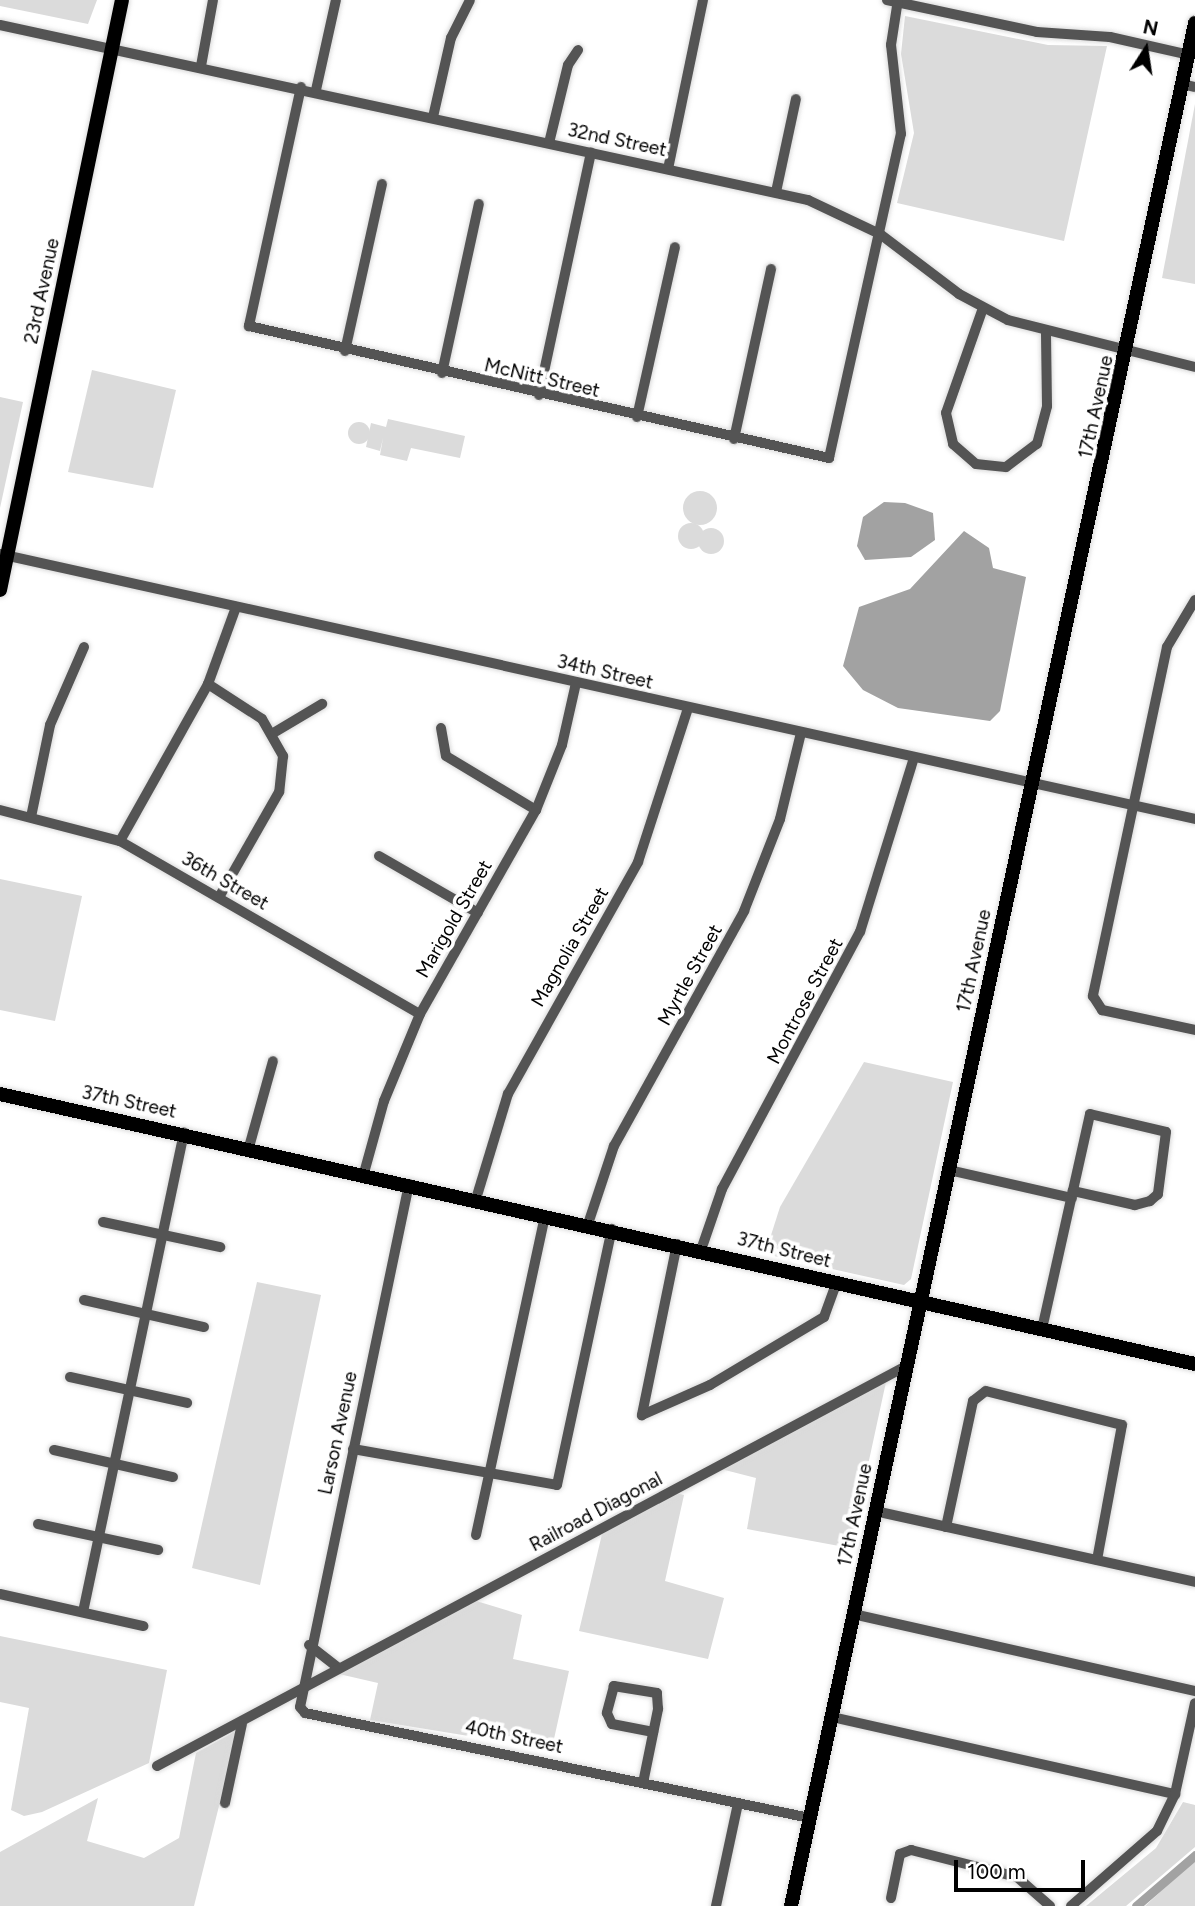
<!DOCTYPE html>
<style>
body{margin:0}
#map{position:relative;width:1195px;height:1906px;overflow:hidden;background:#fff;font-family:Figtree,sans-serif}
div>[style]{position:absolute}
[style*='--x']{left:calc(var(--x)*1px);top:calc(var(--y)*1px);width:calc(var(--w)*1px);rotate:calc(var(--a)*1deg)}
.green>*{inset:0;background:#dbdbdb}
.round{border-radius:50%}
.water>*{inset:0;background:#a2a2a2}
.canal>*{height:9px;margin:-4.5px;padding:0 4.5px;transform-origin:4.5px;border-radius:4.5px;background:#a2a2a2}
.roads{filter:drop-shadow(0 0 2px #dbdbdb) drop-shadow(0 0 2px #dbdbdb)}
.minor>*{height:10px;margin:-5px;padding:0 5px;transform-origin:5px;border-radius:5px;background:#545454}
.major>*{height:14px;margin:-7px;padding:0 7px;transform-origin:7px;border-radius:7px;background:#000}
span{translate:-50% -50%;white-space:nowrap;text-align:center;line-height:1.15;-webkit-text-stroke:7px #fff;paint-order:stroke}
.street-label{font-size:19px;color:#000}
.north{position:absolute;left:1111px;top:14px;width:70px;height:70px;-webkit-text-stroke:5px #fff;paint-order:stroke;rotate:12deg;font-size:19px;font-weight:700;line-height:28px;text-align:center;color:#000}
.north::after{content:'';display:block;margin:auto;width:24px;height:32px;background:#000;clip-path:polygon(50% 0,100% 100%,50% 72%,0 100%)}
.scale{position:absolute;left:954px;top:1860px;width:131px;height:32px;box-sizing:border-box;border:4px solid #000;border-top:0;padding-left:9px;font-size:21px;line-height:24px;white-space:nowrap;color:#000;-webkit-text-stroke:5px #fff;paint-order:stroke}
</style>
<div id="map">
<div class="green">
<div style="clip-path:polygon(0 0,97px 0,88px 24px,0 6px)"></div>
<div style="clip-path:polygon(905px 16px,1048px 45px,1107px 46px,1064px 241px,897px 203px,914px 133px,901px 54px)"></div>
<div style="clip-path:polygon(1195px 104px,1195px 284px,1162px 278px)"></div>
<div style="clip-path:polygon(92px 370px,176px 390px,153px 488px,68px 472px)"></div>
<div style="clip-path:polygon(0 397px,23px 402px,0 508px)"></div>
<div style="clip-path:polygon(388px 419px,465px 436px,460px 458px,411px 448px,407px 461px,380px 455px,383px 438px,380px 451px,366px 447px,371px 423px,386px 427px)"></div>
<div class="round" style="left:348px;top:422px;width:22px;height:22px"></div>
<div class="round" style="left:683px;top:491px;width:34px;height:34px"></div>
<div class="round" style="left:678px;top:523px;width:26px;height:26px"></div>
<div class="round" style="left:698px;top:528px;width:26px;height:26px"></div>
<div style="clip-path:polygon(0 879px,82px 896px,55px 1021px,0 1010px)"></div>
<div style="clip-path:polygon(864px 1062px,953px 1082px,911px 1279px,904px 1285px,765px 1254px,780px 1207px)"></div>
<div style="clip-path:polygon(257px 1282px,321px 1295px,260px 1585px,192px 1568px)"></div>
<div style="clip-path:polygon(886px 1382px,850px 1548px,747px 1529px,756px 1478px,721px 1469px)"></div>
<div style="clip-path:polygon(676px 1493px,684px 1495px,665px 1581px,724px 1598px,708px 1659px,579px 1631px,602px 1534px)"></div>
<div style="clip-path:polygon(473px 1600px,522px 1615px,513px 1659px,569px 1671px,552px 1748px,478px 1731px,475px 1737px,370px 1720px,378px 1683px,339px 1674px)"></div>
<div style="clip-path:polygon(0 1636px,167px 1670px,149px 1763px,42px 1812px,24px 1816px,11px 1810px,29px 1708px,0 1702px)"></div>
<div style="clip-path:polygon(238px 1730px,194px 1906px,0 1906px,0 1852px,98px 1798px,87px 1841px,144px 1858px,179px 1838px,196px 1753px)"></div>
<div style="clip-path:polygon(1183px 1802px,1195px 1805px,1195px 1847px,1126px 1906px,1086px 1906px,1156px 1848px)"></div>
<div style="clip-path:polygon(1195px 1860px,1195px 1906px,1145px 1906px)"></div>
</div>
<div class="water">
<div style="clip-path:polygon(905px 503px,933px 513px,935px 540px,911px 557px,865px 560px,857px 546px,863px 517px,884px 502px)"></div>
<div style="clip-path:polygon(964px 531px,989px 548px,993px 568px,1026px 577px,1000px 711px,990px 721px,898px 708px,863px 690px,843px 666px,859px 607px,910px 589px)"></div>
</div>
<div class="canal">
<div style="--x:1136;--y:1906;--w:78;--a:-40.8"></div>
</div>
<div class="roads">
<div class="minor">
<div style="--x:887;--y:0;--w:153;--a:12"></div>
<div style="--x:1037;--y:32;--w:73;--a:3.9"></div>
<div style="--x:1110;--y:37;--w:81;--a:12.8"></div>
<div style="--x:0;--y:25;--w:827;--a:12.22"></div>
<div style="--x:808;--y:200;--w:80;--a:25.3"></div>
<div style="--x:880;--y:234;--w:99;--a:37.2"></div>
<div style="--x:959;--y:294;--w:55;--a:28"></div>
<div style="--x:1008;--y:320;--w:193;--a:14.1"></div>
<div style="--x:201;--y:66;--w:67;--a:-79.7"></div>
<div style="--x:1182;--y:84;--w:13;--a:13"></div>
<div style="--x:301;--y:87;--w:245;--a:102.3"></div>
<div style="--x:249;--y:326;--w:595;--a:12.82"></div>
<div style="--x:829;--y:458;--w:332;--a:-77.5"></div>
<div style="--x:901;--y:134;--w:90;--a:-96.4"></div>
<div style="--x:891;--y:45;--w:46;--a:-81.2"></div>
<div style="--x:316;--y:90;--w:92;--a:-77.5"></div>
<div style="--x:433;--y:117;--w:81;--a:-77.2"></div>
<div style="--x:451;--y:38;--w:42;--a:-63.4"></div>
<div style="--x:549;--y:143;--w:80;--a:-76.3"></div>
<div style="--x:568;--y:65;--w:18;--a:-56"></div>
<div style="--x:668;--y:169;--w:173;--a:-78.3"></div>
<div style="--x:776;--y:192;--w:95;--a:-77.9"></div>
<div style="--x:983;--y:308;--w:111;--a:109.4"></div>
<div style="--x:946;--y:413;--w:32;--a:77"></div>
<div style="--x:953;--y:444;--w:30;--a:41"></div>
<div style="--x:976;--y:464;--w:30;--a:6"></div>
<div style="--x:1006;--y:467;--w:39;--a:-37"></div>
<div style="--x:1037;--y:444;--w:39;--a:-75"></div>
<div style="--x:1047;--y:406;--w:73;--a:-90.8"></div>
<div style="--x:345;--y:351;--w:171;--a:-77.5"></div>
<div style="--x:442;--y:373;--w:173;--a:-77.7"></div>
<div style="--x:539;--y:395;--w:248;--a:-77.9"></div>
<div style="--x:637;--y:417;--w:174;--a:-77.4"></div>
<div style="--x:734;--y:439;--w:174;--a:-77.7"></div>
<div style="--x:0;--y:554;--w:1224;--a:12.5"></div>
<div style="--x:1195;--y:600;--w:55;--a:120.8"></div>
<div style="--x:1167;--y:647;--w:357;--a:102"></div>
<div style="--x:1093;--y:996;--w:17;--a:57"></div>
<div style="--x:1102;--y:1010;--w:95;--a:12.1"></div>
<div style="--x:208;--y:684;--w:64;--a:32.9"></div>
<div style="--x:262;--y:719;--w:43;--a:60.4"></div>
<div style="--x:283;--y:756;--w:36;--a:96"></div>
<div style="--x:279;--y:792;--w:121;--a:119.7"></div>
<div style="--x:441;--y:728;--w:28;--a:80"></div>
<div style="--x:446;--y:756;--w:105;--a:31"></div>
<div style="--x:275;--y:732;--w:55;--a:-30.8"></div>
<div style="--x:0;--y:810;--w:124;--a:14.5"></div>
<div style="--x:120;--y:841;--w:346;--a:30"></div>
<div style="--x:31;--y:817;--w:94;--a:-78.3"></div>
<div style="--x:50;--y:725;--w:85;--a:-66.4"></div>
<div style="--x:120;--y:841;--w:180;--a:-60.7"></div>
<div style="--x:208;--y:684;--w:82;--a:-70"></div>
<div style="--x:379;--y:856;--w:114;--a:29.9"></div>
<div style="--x:249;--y:1147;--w:89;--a:-74.4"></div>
<div style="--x:949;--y:1170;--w:126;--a:12.8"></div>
<div style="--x:364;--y:1173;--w:75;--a:-74.5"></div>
<div style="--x:384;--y:1101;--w:94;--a:-67.5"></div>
<div style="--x:420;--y:1014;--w:235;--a:-60.4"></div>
<div style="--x:536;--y:810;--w:70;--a:-68.2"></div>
<div style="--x:562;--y:745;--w:64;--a:-77.3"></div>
<div style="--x:409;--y:1184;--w:534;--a:101.77"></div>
<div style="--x:300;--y:1707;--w:8;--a:50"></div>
<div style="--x:305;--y:1713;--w:516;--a:11.75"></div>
<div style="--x:476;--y:1199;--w:110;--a:-73.1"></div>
<div style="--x:508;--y:1094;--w:266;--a:-60.7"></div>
<div style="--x:638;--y:862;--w:162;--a:-72"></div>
<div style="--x:103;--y:1222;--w:120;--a:12.1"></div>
<div style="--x:588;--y:1224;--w:82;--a:-71.6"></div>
<div style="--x:614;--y:1146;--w:269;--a:-61"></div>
<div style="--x:744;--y:911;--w:99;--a:-68.6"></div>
<div style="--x:780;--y:819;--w:89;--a:-76.3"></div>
<div style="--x:677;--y:1244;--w:175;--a:101.6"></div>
<div style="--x:642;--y:1415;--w:74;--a:-23.8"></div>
<div style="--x:710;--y:1385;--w:133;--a:-30.8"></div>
<div style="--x:824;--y:1317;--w:37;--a:-70"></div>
<div style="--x:701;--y:1250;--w:65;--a:-71"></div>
<div style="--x:722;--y:1189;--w:292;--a:-61.8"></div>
<div style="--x:860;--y:932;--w:182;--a:-72.8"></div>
<div style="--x:84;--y:1300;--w:123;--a:12.7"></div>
<div style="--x:1042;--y:1329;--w:220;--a:-77.4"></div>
<div style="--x:1090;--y:1114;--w:78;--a:13.3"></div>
<div style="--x:1166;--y:1132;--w:63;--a:97.4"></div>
<div style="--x:1158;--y:1194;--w:11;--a:139"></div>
<div style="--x:1150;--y:1201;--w:16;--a:165"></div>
<div style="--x:1135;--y:1205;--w:64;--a:-167.3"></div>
<div style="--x:70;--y:1377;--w:120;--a:12.5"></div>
<div style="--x:353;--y:1449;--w:207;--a:10"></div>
<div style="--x:557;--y:1485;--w:262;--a:-77.9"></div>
<div style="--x:54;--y:1450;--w:122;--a:12.8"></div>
<div style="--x:875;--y:1511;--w:328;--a:12.5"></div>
<div style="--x:38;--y:1524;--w:123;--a:12.2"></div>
<div style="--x:946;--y:1527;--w:129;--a:-77.9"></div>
<div style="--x:973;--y:1401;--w:16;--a:-38"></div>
<div style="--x:986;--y:1391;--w:140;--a:14"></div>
<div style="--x:1122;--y:1425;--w:137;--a:100.5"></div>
<div style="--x:476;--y:1535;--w:327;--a:-77.8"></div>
<div style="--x:0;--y:1594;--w:147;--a:12.6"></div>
<div style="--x:83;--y:1612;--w:490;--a:-78.1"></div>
<div style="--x:853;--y:1614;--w:351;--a:12.7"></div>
<div style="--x:309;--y:1645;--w:37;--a:38"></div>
<div style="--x:832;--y:1717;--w:352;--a:12.7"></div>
<div style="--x:157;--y:1766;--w:849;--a:-28.1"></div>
<div style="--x:643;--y:1783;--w:76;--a:-78.5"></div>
<div style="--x:658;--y:1709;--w:16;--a:-94"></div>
<div style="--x:657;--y:1693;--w:44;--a:-170.8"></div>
<div style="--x:614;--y:1686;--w:28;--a:105"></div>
<div style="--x:607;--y:1713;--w:12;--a:66"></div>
<div style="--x:612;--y:1724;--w:42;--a:11"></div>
<div style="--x:225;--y:1803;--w:81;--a:-77.9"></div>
<div style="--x:891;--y:1898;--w:45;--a:-78.4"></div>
<div style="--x:900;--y:1854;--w:12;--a:-20"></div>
<div style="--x:911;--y:1850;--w:109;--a:14.3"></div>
<div style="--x:1017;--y:1877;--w:44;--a:41.3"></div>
<div style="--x:716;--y:1906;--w:105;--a:-77.9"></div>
<div style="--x:1071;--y:1906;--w:114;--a:-41.1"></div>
<div style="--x:1157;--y:1831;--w:41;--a:-64.1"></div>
<div style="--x:1175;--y:1794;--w:93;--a:-77.6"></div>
</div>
<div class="major">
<div style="--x:0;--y:590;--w:602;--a:-78.32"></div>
<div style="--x:0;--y:1094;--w:1225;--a:12.73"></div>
<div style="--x:791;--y:1906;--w:1926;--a:-77.89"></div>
</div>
</div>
<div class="street-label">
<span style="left:617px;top:140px;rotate:12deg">32nd Street</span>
<span style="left:42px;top:291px;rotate:-78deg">23rd Avenue</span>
<span style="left:542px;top:378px;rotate:13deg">McNitt Street</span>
<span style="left:1096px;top:407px;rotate:-78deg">17th Avenue</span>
<span style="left:605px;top:672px;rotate:13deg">34th Street</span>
<span style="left:225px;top:881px;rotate:30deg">36th Street</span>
<span style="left:454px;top:919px;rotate:-60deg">Marigold Street</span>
<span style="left:570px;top:947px;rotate:-60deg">Magnolia Street</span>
<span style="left:974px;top:961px;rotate:-78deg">17th Avenue</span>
<span style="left:690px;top:975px;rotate:-61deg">Myrtle Street</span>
<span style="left:805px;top:1001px;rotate:-62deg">Montrose Street</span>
<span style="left:129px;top:1102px;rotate:12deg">37th Street</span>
<span style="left:784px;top:1250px;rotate:14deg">37th Street</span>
<span style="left:338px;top:1433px;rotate:-78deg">Larson Avenue</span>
<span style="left:596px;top:1512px;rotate:-28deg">Railroad Diagonal</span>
<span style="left:855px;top:1515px;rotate:-78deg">17th Avenue</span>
<span style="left:514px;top:1737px;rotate:12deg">40th Street</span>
</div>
<div class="north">N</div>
<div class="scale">100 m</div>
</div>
